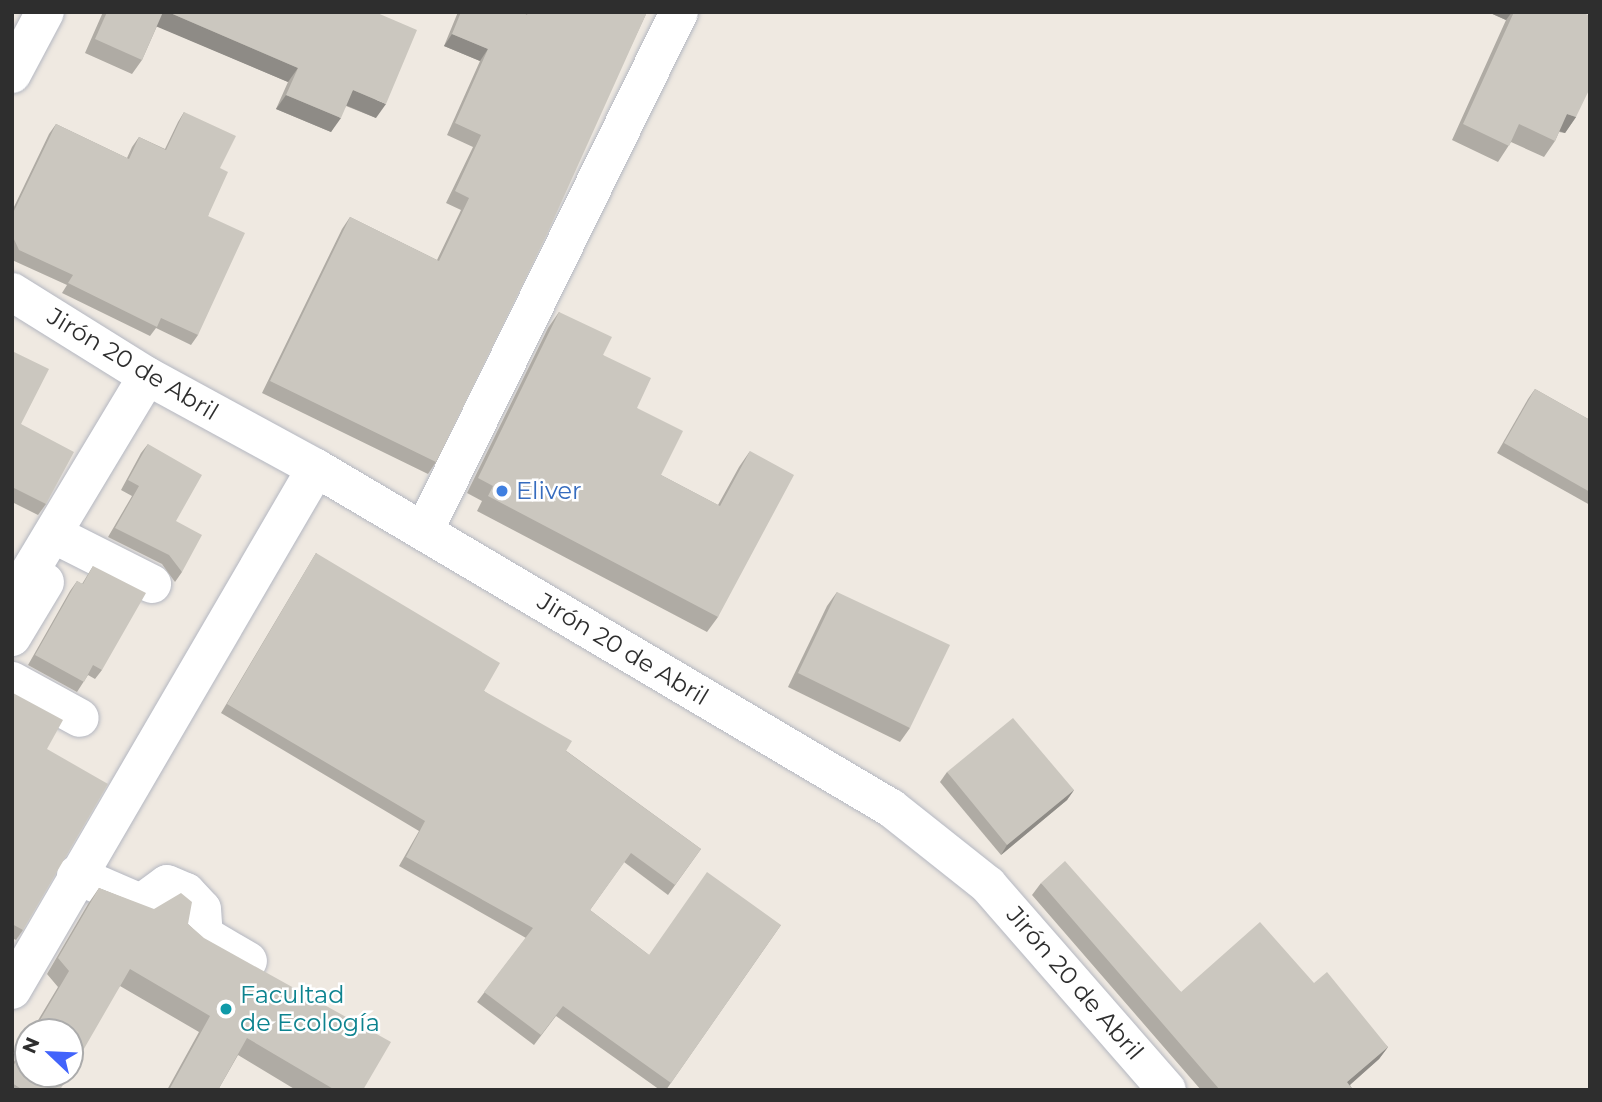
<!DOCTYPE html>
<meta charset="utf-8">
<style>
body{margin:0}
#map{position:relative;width:1602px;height:1102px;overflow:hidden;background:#efe9e1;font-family:Montserrat,sans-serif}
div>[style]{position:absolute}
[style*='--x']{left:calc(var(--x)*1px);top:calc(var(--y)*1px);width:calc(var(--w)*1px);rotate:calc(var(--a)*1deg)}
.roads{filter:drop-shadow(0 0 2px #b4b7c1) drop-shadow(0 0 2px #b4b7c1)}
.minor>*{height:38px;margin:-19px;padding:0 19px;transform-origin:19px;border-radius:19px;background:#fff}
.wall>*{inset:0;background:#afaba4}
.shaded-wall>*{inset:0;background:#8e8b86}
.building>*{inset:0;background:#cbc7bf}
.dots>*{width:19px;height:19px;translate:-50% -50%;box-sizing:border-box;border:4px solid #fff;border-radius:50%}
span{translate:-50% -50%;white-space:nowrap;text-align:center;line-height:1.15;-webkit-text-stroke:5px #fff;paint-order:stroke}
.street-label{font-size:24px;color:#2e2e2e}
.shop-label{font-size:24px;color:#366cbe}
.left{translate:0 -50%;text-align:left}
.culture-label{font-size:24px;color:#0d838f}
.frame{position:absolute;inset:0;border:14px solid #2e2e2e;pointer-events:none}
.north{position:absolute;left:14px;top:1018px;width:70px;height:70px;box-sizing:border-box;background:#fff;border:2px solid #ababab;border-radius:50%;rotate:293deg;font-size:19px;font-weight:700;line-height:28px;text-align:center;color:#2e2e2e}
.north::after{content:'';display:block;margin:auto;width:24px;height:32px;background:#4264fb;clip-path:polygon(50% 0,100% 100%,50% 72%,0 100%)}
</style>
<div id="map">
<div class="roads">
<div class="minor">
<div style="--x:12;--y:74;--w:70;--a:-62"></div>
<div style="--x:12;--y:292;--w:159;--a:31.9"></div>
<div style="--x:147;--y:376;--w:192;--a:28.6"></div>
<div style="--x:316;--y:468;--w:668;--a:30.6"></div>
<div style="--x:891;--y:808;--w:124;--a:38.4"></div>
<div style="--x:988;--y:885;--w:272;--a:48.9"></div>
<div style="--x:424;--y:531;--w:578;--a:-63.83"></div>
<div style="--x:53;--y:534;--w:111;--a:26.8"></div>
<div style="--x:12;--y:601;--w:262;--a:-59"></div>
<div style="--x:12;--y:637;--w:64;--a:-59"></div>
<div style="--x:12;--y:681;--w:77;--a:28.6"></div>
<div style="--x:76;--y:875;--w:71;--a:23.3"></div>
<div style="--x:141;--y:903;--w:32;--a:-36"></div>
<div style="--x:167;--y:884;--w:21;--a:23"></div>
<div style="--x:186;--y:892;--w:23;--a:47"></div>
<div style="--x:202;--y:909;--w:26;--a:86"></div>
<div style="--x:204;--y:935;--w:51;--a:30.6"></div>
<div style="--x:12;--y:990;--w:604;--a:-59.78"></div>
</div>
</div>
<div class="wall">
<div style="clip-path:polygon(103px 12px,375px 12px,376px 118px,346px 106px,331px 132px,276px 109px,288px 82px,157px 26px,142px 60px,132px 74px,85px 53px)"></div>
<div style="clip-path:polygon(458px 12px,522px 12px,525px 14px,525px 12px,647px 12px,436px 462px,428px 474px,262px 393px,342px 229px,350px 217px,437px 260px,461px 210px,446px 203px,473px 147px,447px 135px,480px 61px,444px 46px)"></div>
<div style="clip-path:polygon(1488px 12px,1582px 12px,1576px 117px,1565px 133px,1559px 132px,1555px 141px,1544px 157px,1511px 142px,1498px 162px,1452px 140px,1506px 20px)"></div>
<div style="clip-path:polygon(184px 112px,220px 168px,208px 216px,198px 335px,191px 345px,156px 328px,150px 336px,62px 293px,67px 285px,12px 260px,12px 211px,49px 134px,56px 124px,127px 158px,132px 147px,139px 137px,165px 149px,178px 122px)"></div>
<div style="clip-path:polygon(559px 312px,603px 355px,637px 408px,661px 475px,718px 505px,739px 467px,750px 451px,718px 617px,707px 632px,477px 511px,482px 501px,467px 493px,548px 328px)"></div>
<div style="clip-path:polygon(12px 351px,21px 424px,46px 504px,38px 515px,12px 502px)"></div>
<div style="clip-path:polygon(1535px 389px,1590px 420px,1590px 505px,1497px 453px,1528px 399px)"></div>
<div style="clip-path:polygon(148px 444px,176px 521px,182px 572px,175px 582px,162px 564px,108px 537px,132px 496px,121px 490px,141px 453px)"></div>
<div style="clip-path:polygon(316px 553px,484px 691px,701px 849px,668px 895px,624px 862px,590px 910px,649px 955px,781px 925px,666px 1090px,660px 1090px,556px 1016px,534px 1045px,477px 1002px,526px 938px,399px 866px,419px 831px,221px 713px)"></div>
<div style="clip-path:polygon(93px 566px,102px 670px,95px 679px,88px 675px,77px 692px,28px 665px,70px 591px,77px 581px,82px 584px)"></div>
<div style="clip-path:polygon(837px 592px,910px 728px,900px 742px,788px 687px,827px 606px)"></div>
<div style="clip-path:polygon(12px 694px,47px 749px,23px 930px,16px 940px,12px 938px)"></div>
<div style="clip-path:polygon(947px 772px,1074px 790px,1067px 800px,1001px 855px,940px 782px)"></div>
<div style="clip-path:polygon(1041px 883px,1181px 992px,1314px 983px,1388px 1047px,1379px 1059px,1350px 1085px,1353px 1090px,1201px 1090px,1032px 895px)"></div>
<div style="clip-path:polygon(99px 888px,188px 924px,363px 1090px,296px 1090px,238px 1055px,218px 1090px,167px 1090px,199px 1032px,120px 986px,70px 1032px,31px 1032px,58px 987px,47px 974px,88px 904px)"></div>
<div style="clip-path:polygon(28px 1038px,28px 1074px,60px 1090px,12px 1090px,12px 1065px)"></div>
</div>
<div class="shaded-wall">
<div style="clip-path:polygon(162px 12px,168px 12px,298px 68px,288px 82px,153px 25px)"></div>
<div style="clip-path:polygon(1488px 12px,1512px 12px,1506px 20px)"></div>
<div style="clip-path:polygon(452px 34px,488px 49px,480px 61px,444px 46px)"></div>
<div style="clip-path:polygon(353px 90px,386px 104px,376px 118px,343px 104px)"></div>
<div style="clip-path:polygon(286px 95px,341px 118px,331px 132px,276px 109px)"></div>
<div style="clip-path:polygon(1567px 114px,1576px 117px,1565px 133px,1556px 130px)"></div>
<div style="clip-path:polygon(1074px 790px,1067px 800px,1001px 855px,1007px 845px)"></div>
<div style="clip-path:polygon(1388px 1047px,1379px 1059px,1344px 1090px,1347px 1082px)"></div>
</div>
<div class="building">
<div style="clip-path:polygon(107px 12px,163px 12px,142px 60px,95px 39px)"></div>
<div style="clip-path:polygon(168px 12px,375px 12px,417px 30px,386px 104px,353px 90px,341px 118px,286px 95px,298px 68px)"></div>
<div style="clip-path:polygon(461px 12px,522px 12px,527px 15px,528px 12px,647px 12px,547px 234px,436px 462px,270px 381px,350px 217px,439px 261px,469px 198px,455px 191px,481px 135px,455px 123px,488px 49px,452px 34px)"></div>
<div style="clip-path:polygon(1514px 12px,1582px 12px,1590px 16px,1590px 88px,1576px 117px,1567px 114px,1555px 141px,1519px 124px,1509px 146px,1463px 124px)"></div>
<div style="clip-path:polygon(184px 112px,236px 136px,220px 168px,228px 172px,208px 216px,245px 233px,198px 335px,161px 318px,157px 327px,68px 283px,73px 275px,19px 250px,12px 235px,12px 215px,56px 124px,129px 159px,139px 137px,166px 150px)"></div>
<div style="clip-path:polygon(559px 312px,612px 337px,603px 355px,651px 378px,637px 408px,683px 431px,661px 475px,720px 506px,750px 451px,794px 475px,718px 617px,488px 496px,493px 486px,478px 478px)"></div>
<div style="clip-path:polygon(12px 351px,49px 369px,21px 424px,74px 452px,46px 504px,12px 487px)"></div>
<div style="clip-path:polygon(1535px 389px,1590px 420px,1590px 492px,1504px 443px)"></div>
<div style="clip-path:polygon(148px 444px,202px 475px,176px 521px,202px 535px,182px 572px,169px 555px,115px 528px,139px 486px,128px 480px)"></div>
<div style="clip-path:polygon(316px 553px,500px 663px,484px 691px,572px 741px,566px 751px,701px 849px,675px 885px,631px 853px,590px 910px,649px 955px,707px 872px,781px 925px,671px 1083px,563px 1006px,541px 1035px,484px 992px,533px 928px,406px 857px,425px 821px,227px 704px)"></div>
<div style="clip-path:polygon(93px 566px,146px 593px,102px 670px,93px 665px,84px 682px,35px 655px,77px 581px,83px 584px)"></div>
<div style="clip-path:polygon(837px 592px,950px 645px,910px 728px,798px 673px)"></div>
<div style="clip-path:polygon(13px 693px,63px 720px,47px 749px,108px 784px,23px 930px,12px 924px)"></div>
<div style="clip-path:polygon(1013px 718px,1074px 790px,1007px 845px,947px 772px)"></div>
<div style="clip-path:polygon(1065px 861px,1181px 992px,1260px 922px,1314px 983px,1327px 972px,1388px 1047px,1347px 1082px,1353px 1090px,1220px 1090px,1041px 883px)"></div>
<div style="clip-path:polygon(99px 888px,154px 909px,181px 893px,192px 902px,188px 924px,204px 938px,391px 1042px,363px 1090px,335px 1090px,247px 1038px,218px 1090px,169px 1090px,210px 1016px,130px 969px,70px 1073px,70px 1032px,33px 1032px,69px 971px,58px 958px)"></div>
<div style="clip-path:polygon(28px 1041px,28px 1074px,69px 1074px,60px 1090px,23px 1090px,12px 1083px,12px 1068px)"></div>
</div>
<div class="dots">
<div style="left:502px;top:491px;background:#3f7fe0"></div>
<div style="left:226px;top:1009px;background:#0f9aa8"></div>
</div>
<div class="street-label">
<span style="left:133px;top:364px;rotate:31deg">Jirón 20 de Abril</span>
<span style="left:623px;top:649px;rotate:31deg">Jirón 20 de Abril</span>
<span style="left:1075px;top:983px;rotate:49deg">Jirón 20 de Abril</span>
</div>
<div class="shop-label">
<span class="left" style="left:516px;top:491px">Eliver</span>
</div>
<div class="culture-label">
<span class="left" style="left:240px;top:1009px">Facultad<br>de Ecología</span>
</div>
<div class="frame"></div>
<div class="north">N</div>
</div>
